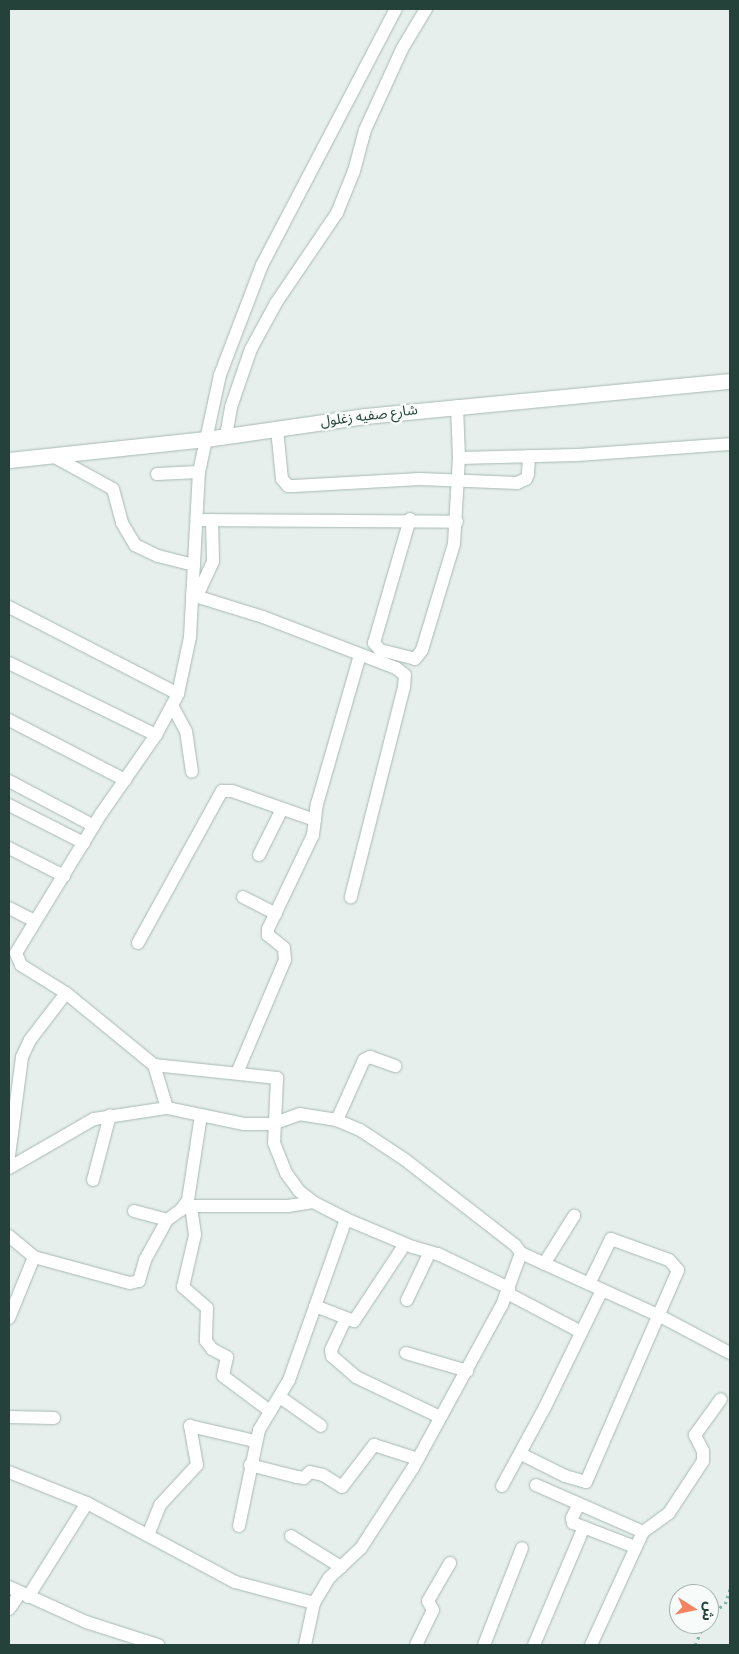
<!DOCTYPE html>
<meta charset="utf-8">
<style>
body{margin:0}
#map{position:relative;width:739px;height:1654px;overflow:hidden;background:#e6efeb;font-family:"Fira Sans Condensed","Noto Sans Arabic",sans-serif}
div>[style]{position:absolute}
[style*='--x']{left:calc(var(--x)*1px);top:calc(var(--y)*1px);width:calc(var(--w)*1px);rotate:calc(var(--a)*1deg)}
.path>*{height:2.5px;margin-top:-1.25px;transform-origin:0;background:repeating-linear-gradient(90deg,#86b3a5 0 2.5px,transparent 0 6.5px)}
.roads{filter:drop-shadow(0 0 1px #a8b8b2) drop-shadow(0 0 1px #a8b8b2)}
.street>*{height:12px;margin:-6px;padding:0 6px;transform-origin:6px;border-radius:6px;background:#fff}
.secondary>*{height:15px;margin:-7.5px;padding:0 7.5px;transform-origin:7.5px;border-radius:7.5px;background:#fff}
span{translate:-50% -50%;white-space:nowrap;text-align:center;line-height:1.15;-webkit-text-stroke:4.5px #f7fbf9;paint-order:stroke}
.street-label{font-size:14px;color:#24423a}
.frame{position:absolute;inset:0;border:10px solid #24423a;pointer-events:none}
.north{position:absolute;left:669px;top:1584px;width:50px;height:50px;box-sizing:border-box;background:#f7fbf9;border:1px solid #a3b1ad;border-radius:50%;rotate:100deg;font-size:14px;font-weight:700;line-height:20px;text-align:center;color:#24423a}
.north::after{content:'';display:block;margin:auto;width:18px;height:22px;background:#f4845f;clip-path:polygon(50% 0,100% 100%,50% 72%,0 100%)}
</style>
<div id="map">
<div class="path">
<div style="--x:709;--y:1615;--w:19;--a:-35"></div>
<div style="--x:725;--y:1604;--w:16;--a:-72"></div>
<div style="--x:695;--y:1645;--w:23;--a:-67"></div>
</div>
<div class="roads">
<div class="street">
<div style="--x:277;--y:429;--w:50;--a:84.3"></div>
<div style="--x:282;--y:479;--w:9;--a:49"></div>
<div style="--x:288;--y:486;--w:6;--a:0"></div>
<div style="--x:294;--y:486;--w:126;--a:-3.2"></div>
<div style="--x:420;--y:479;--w:97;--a:2.4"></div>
<div style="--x:517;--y:483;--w:10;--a:-24"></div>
<div style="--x:526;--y:479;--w:5;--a:-68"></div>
<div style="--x:528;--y:474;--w:18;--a:-87"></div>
<div style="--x:226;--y:436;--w:29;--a:-80"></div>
<div style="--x:231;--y:407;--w:61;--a:-71"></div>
<div style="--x:251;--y:349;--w:52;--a:-61.5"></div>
<div style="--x:276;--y:303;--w:109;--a:-55.9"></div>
<div style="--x:337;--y:213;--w:45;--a:-68"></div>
<div style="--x:354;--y:171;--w:42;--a:-75"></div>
<div style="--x:365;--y:130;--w:89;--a:-65.4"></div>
<div style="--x:402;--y:49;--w:47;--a:-59"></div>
<div style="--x:53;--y:456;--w:68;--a:28.8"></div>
<div style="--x:113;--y:489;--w:35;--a:75"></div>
<div style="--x:122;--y:523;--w:26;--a:59"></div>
<div style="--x:135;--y:545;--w:25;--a:26"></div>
<div style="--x:158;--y:556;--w:37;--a:14"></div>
<div style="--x:459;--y:458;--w:118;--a:-1.5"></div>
<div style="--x:577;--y:455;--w:153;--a:-4.1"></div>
<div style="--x:157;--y:474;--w:42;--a:-2.7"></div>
<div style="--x:410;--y:519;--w:129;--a:106.2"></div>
<div style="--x:374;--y:643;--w:9;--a:49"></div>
<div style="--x:380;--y:650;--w:36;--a:14"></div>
<div style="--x:415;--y:659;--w:11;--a:-52"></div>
<div style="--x:422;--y:650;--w:111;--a:-73.2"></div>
<div style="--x:454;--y:544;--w:86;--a:-86.7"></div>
<div style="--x:459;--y:458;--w:52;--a:-92.2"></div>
<div style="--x:197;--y:520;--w:260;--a:0.4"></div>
<div style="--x:192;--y:595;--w:74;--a:17.2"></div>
<div style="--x:263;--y:617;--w:142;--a:21"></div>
<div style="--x:396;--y:668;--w:11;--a:38"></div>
<div style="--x:405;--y:675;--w:12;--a:95"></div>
<div style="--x:404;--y:687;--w:217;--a:104.2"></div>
<div style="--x:197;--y:596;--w:38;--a:-65"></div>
<div style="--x:213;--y:561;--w:41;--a:-91.4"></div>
<div style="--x:9;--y:607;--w:190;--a:27.2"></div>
<div style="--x:9;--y:663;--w:164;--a:26.1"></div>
<div style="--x:173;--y:707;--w:27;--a:62"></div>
<div style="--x:186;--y:731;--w:41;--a:81.7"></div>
<div style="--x:9;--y:720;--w:131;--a:27.3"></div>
<div style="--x:9;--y:781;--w:96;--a:27.9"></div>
<div style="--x:9;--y:805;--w:84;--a:26.9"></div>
<div style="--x:9;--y:848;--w:62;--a:27"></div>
<div style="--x:259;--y:855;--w:51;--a:-63.4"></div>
<div style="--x:243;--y:897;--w:37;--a:27"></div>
<div style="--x:9;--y:908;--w:29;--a:27"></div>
<div style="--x:138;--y:943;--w:174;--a:-61.1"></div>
<div style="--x:222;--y:791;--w:10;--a:0"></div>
<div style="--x:232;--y:791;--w:88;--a:19.3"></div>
<div style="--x:154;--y:1065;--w:124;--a:6"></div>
<div style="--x:277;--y:1078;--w:65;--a:92.6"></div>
<div style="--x:274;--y:1143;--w:32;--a:68"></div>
<div style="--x:286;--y:1173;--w:22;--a:54"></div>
<div style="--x:299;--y:1191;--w:18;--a:38"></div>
<div style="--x:313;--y:1202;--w:37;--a:27"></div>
<div style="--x:346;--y:1219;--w:73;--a:22.7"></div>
<div style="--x:413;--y:1247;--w:26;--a:16"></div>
<div style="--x:438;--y:1254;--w:79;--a:25.6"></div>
<div style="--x:237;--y:1073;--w:123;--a:-67"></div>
<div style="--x:285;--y:960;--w:12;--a:-95"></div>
<div style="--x:284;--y:948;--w:21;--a:-141"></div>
<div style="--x:268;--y:935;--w:6;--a:-90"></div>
<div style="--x:268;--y:929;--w:104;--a:-64.4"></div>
<div style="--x:313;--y:835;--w:31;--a:-83"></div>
<div style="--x:317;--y:804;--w:155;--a:-73.9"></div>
<div style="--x:337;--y:1120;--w:66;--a:-65.8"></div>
<div style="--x:364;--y:1060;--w:7;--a:-27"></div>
<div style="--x:370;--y:1057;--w:27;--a:20"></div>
<div style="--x:9;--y:1156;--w:100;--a:-82.5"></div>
<div style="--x:22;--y:1057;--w:19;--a:-65"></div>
<div style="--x:30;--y:1040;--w:59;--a:-52.5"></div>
<div style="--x:9;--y:1168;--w:98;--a:-30"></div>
<div style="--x:94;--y:1119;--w:74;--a:-8.6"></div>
<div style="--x:93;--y:1180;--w:67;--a:-75.3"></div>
<div style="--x:186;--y:1206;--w:102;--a:0"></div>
<div style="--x:288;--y:1206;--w:25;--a:-9"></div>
<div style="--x:191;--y:1206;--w:29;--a:82"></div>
<div style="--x:195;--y:1235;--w:53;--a:103"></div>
<div style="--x:183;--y:1287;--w:32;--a:41"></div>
<div style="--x:207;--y:1308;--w:33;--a:92"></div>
<div style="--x:206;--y:1341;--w:10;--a:53"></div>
<div style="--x:212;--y:1349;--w:17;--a:28"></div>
<div style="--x:227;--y:1357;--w:19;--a:102"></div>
<div style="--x:223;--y:1376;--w:59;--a:36.7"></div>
<div style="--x:134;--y:1211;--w:34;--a:15"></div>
<div style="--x:9;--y:1236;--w:33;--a:40"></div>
<div style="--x:34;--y:1257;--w:99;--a:15.2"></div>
<div style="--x:130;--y:1283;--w:9;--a:-13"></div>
<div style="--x:139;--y:1281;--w:22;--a:-74"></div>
<div style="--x:145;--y:1260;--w:46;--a:-61.2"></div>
<div style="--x:167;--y:1220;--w:17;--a:-36"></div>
<div style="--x:181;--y:1210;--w:12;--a:-55"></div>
<div style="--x:188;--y:1200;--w:86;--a:-81.3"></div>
<div style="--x:521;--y:1253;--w:153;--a:24.4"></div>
<div style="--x:660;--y:1316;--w:79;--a:27.9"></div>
<div style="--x:544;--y:1264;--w:57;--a:-58"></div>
<div style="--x:507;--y:1293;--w:84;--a:27.8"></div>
<div style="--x:407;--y:1300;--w:53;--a:-64.4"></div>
<div style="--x:315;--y:1306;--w:42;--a:21"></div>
<div style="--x:354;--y:1321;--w:92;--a:-56.5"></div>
<div style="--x:9;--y:1318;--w:66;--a:-67.7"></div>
<div style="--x:345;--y:1320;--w:33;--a:115"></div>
<div style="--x:331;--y:1350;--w:6;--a:81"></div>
<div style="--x:332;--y:1356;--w:32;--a:41"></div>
<div style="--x:356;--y:1377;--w:93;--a:25.5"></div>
<div style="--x:406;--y:1353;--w:64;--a:16.4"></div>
<div style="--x:280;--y:1397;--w:50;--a:35.3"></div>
<div style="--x:9;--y:1417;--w:45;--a:1.3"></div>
<div style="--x:521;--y:1454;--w:49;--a:26.6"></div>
<div style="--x:565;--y:1476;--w:22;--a:16"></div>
<div style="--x:586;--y:1482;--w:231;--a:-66.5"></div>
<div style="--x:678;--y:1270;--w:13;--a:-132"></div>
<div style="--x:669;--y:1260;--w:62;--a:-160.1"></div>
<div style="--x:611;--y:1239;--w:50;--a:116.1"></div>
<div style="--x:250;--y:1465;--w:49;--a:14.3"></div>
<div style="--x:297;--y:1477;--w:7;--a:8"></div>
<div style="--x:304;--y:1478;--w:8;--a:-45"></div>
<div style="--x:310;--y:1472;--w:13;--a:13"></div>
<div style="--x:323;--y:1475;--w:22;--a:32"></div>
<div style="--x:342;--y:1487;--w:53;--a:-52.7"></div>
<div style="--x:374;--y:1445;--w:46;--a:17.7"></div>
<div style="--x:9;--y:1472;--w:84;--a:21.7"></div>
<div style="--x:87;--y:1503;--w:168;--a:28.1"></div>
<div style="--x:235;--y:1582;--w:82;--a:14.9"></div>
<div style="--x:536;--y:1485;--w:117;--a:23.7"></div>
<div style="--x:502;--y:1486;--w:90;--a:-61.4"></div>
<div style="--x:545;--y:1407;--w:130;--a:-64"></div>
<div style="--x:579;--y:1504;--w:16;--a:117"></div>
<div style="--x:572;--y:1518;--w:5;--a:79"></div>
<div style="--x:573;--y:1523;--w:66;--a:21.2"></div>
<div style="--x:239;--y:1526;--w:98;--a:-78.2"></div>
<div style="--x:259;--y:1430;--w:58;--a:-59"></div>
<div style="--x:289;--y:1380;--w:171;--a:-70.5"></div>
<div style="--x:148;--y:1535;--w:32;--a:-68"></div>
<div style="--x:160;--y:1505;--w:54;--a:-47.2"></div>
<div style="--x:197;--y:1465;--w:40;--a:-100"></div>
<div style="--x:190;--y:1426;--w:67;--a:13"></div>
<div style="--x:291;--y:1536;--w:59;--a:31.8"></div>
<div style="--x:9;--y:1587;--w:85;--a:24.4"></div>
<div style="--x:86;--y:1622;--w:76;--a:17.7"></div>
<div style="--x:28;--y:1597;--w:111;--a:-57.9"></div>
<div style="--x:9;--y:1609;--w:19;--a:-55"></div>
<div style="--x:305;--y:1645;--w:43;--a:-77.9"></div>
<div style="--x:314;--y:1603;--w:29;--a:-59"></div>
<div style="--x:329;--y:1578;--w:44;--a:-43.2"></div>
<div style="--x:361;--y:1548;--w:95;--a:-57"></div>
<div style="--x:413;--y:1468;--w:186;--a:-61.4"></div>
<div style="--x:502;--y:1305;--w:55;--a:-69.9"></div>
<div style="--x:521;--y:1253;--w:10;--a:-127"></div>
<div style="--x:515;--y:1245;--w:140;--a:-142.2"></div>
<div style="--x:404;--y:1159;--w:53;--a:-146.6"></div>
<div style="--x:360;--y:1130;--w:25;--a:-157"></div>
<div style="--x:337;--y:1120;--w:37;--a:-171"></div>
<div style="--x:300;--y:1114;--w:29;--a:160"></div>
<div style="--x:273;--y:1124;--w:29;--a:180"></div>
<div style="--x:244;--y:1124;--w:79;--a:-168.3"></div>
<div style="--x:167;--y:1108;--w:45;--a:-106.8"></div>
<div style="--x:154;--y:1065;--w:114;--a:-140.7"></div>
<div style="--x:66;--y:993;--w:53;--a:-148.1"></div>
<div style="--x:21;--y:965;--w:13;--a:-113"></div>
<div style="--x:16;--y:953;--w:163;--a:-58.6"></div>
<div style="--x:101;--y:814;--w:96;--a:-55.2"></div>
<div style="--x:156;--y:735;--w:47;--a:-61.8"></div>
<div style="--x:178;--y:694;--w:58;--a:-78.1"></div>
<div style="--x:190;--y:637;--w:165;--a:-86.9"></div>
<div style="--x:199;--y:472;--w:99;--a:-77.8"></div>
<div style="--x:220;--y:375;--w:118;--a:-69.1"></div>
<div style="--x:262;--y:265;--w:289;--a:-62.4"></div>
<div style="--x:416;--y:1645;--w:39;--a:-64"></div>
<div style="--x:433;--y:1610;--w:10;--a:-119"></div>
<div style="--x:428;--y:1601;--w:44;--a:-59.9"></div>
<div style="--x:484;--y:1645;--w:104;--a:-68.6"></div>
<div style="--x:534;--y:1645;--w:128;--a:-67"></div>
<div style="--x:591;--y:1645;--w:124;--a:-65.3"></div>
<div style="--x:643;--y:1532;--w:32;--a:-36"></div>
<div style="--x:669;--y:1513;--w:62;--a:-56.8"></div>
<div style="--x:703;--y:1461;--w:10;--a:-90"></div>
<div style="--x:703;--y:1451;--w:18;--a:-117"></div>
<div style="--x:695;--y:1435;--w:44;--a:-54.2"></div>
</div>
<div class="secondary">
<div style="--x:9;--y:460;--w:198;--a:-6.1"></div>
<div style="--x:206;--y:439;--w:161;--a:-8.2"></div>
<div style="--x:365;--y:416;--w:367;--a:-5.5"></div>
</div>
</div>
<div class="street-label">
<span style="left:369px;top:416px;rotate:-7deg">شارع صفيه زغلول</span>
</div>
<div class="frame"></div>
<div class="north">ش</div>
</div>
